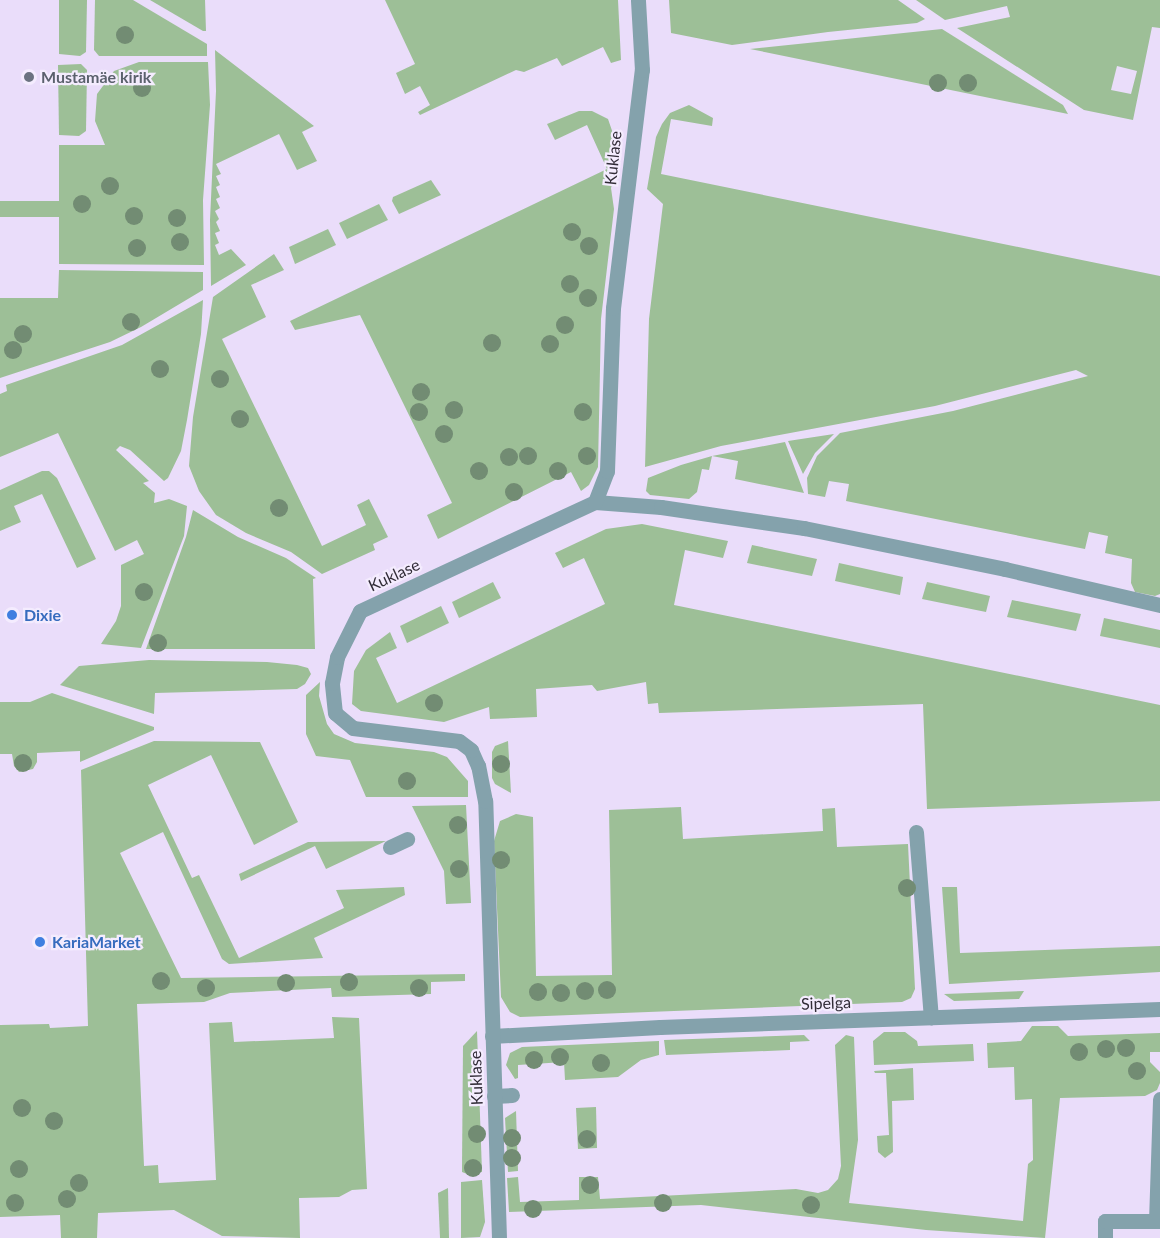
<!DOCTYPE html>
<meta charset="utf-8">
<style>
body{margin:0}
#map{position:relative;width:1160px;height:1238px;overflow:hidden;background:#eaddfa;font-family:Lato,sans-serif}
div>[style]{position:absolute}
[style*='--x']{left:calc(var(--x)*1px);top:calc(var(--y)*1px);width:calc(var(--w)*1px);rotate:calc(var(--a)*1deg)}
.green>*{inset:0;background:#9dbf97}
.minor>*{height:15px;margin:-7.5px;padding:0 7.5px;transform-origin:7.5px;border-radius:7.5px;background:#84a2ac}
.trees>*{width:18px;height:18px;margin:-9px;border-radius:50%;background:#728c73}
.dots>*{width:16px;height:16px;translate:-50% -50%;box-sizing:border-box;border:3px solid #f4ecfe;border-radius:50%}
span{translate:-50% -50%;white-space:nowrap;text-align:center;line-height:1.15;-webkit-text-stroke:4.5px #f4ecfe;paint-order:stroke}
.worship-label{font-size:16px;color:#5b616d;font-weight:700}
.left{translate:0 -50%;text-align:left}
.street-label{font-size:16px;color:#312c37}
.shop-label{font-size:16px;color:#366cbe;font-weight:700}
</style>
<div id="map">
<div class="green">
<div style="clip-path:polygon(59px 0,87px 0,86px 52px,80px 56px,59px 54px)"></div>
<div style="clip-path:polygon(95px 0,133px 0,207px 44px,207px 56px,99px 56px,94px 50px)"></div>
<div style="clip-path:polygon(150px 0,205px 0,206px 31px,203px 31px)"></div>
<div style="clip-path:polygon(385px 0,618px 0,621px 60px,611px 63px,603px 47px,562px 66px,557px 58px,524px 72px,516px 70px,420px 115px,418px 112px,430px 105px,420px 86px,405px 94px,396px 73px,415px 64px)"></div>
<div style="clip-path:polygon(669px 0,898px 0,925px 19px,917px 23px,828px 32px,732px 45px,671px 33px)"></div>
<div style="clip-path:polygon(evenodd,916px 0,1160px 0,1160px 28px,1152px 27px,1133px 120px,1084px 110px,957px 28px,1010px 17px,1007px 6px,945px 20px,916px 0,1117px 66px,1137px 71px,1131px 94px,1111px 90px,1117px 66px)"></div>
<div style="clip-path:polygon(942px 29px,1063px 105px,1068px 114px,750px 49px)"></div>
<div style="clip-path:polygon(215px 50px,314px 126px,302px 132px,317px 161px,297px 170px,279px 134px,216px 164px,221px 174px,216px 176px,220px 185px,216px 187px,220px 197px,216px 199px,220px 208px,215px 211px,219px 219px,216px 222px,220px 231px,215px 233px,219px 243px,215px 245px,219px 255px,231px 249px,246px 265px,211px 286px,210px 220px,216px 91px)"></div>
<div style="clip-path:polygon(139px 62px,208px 62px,210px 105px,203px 200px,204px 265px,59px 264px,59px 217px,0 217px,0 201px,59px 201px,59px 145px,105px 145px,95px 121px,97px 94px,114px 71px)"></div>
<div style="clip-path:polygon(81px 64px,87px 70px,86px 131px,79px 136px,59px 135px,58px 65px)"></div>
<div style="clip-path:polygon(689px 105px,713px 118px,712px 126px,671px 119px,661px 174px,1160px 276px,1160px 594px,1155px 596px,1135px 592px,1131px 583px,1132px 559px,1105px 553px,1108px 536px,1089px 532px,1085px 549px,846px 501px,849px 484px,829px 481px,825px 497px,808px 494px,807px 478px,817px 456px,840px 433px,953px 411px,1088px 376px,1076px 370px,935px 406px,721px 446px,645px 467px,649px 319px,663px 204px,647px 189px,656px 137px,662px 124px,670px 113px)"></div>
<div style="clip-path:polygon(579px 111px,592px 111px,608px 119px,618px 148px,618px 163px,611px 188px,614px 209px,601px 319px,598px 467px,589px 485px,581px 491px,571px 472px,438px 539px,427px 515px,452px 503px,360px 315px,295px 330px,290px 321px,607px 169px,587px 125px,555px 140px,547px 124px)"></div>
<div style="clip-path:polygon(431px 180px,441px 195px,399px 214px,392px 201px,393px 197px)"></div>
<div style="clip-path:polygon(379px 204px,388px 220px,347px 239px,339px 223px)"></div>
<div style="clip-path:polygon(328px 229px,336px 245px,295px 264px,289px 247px)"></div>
<div style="clip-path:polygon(274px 254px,284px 270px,251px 285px,266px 317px,222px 339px,322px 546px,366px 525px,357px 505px,369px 499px,388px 537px,373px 544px,375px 550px,322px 574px,291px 552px,246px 533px,216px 515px,199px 491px,189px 466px,193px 417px,213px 297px)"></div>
<div style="clip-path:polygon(59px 270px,203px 272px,203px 290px,141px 327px,110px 342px,0 378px,0 298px,58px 298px)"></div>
<div style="clip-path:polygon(203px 300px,201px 334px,187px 420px,181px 451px,168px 478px,164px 481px,130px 450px,120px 446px,116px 450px,149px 481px,143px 483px,155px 493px,154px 503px,169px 499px,187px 506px,184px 536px,141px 648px,101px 644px,116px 621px,121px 606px,121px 565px,144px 554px,137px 540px,115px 551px,58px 433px,0 457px,0 394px,7px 391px,6px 385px,122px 345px)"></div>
<div style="clip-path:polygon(834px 434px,815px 453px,803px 474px,788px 441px)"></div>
<div style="clip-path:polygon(785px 442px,804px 493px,735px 479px,738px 461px,712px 456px,709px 470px,702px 469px,697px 492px,689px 499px,650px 495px,646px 491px,648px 478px,681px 465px,712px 456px)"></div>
<div style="clip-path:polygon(42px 471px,49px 471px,57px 478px,96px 559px,77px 568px,42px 494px,14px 506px,21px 522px,0 531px,0 490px)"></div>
<div style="clip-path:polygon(193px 510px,238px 537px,286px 558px,316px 578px,313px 579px,315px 649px,146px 649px,186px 537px)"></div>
<div style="clip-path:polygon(642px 524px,728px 541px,723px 558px,685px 550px,674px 605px,1160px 705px,1160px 801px,927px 809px,923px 704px,659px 713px,658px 703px,648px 704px,646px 682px,597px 691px,592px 685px,536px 689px,537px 717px,490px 719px,489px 707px,444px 722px,361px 711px,352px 704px,354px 671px,366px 650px,390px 632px,397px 648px,376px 658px,397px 703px,605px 604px,584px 558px,563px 568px,555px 553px,606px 529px)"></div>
<div style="clip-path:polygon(752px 545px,817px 559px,812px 576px,747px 563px)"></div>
<div style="clip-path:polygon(839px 563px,903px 577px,900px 595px,835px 581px)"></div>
<div style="clip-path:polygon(493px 582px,501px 598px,459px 618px,452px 602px)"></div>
<div style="clip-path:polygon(927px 582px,990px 596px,986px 612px,922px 599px)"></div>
<div style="clip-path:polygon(1012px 600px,1081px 614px,1076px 631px,1007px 617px)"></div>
<div style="clip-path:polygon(441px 606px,449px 623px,407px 643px,400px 626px)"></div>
<div style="clip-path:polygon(1104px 618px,1160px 630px,1160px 648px,1100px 636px)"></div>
<div style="clip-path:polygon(149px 660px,267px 662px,297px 665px,308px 668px,311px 674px,305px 684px,297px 689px,155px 693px,154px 714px,60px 685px,79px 666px)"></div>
<div style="clip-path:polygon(320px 682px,319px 696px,327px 724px,334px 734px,355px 743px,434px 752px,447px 757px,468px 781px,468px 797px,366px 797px,350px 760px,316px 756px,306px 734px,306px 695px)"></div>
<div style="clip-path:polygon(52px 693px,154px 727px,154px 730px,80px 762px,80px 751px,37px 753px,37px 762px,33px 769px,19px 772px,14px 766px,12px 754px,0 754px,0 702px,30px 702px)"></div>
<div style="clip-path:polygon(154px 741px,260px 742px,298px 822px,254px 845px,211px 755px,148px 785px,192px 878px,199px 875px,239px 958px,344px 908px,336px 890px,404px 887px,405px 895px,314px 938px,323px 958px,229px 964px,222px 959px,163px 832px,120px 853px,181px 978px,465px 974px,465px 981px,431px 982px,431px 994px,332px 997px,331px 988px,230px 993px,204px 1002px,137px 1004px,144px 1166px,158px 1165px,159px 1183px,216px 1180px,209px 1023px,232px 1022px,234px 1042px,334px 1038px,332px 1017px,359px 1018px,367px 1189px,352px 1190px,339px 1197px,299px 1198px,300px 1238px,222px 1236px,174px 1210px,98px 1213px,97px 1238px,61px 1238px,60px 1215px,0 1217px,0 1025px,49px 1024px,50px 1028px,88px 1026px,81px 770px)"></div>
<div style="clip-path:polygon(508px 741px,511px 793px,495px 784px,492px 778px,492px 752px,495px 746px)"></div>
<div style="clip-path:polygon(466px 805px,471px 903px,446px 904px,444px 871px,412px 806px)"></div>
<div style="clip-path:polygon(681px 807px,683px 839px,823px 831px,822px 809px,835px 808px,837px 847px,908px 844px,915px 989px,911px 998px,902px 1002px,520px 1017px,510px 1012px,501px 997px,494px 841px,500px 821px,516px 814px,533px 817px,536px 976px,612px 975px,609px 810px)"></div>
<div style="clip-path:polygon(386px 841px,326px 869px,315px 846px,241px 881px,239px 874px,308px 842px)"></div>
<div style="clip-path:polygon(942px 887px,957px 887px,960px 953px,1160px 946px,1160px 972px,949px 984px)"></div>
<div style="clip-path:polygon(1024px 991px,1019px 999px,954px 1001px,944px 994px)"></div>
<div style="clip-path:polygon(1032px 1026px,1058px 1026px,1068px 1036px,1160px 1033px,1160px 1052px,1150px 1052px,1150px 1062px,1160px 1072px,1160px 1083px,1157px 1090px,1145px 1096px,1060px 1098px,1045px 1238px,926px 1230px,701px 1205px,509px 1212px,507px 1178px,518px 1177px,520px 1202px,579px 1200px,579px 1177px,598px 1177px,600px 1199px,796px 1189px,818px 1193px,828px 1190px,838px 1179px,841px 1166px,835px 1045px,846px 1035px,854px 1037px,858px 1140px,849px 1203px,1023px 1221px,1028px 1164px,1033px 1160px,1032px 1099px,1015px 1100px,1014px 1067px,988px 1068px,987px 1043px,1021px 1041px)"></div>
<div style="clip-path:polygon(477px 1031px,482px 1172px,467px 1174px,462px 1172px,462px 1168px,463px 1046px)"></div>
<div style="clip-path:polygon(884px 1032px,905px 1032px,917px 1041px,918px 1046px,973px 1044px,974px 1061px,874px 1065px,873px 1041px)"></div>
<div style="clip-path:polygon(804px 1035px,810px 1041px,790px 1042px,790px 1050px,666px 1055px,664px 1040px)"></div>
<div style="clip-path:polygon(659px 1041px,659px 1055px,641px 1060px,618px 1077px,565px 1080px,564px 1062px,518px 1065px,518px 1078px,515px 1079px,506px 1065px,510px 1053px,522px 1047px)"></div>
<div style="clip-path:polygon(913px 1068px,914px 1100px,892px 1101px,893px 1152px,885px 1158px,878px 1152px,877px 1136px,889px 1135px,886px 1073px,875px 1073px,874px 1071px)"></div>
<div style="clip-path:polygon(596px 1107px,597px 1148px,578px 1149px,576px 1108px)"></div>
<div style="clip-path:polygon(516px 1111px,518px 1171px,508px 1172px,505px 1118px)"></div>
<div style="clip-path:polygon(482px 1180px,485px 1222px,480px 1237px,461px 1238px,461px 1182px)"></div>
<div style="clip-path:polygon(448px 1188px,449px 1238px,440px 1238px,438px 1193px)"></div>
</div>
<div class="minor">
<div style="--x:595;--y:502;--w:66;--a:4.3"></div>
<div style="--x:661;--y:507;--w:145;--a:8.4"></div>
<div style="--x:804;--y:528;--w:205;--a:11.5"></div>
<div style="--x:1005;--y:569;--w:159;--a:13.1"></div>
<div style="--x:916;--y:832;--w:186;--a:85.4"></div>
<div style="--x:390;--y:847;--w:19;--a:-25"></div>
<div style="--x:492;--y:1036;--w:168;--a:-3.1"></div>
<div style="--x:660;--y:1027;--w:500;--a:-2.06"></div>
<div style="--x:494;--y:1096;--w:18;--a:-3"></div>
<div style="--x:1156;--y:1221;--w:122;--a:-88.1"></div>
<div style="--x:499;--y:1238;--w:437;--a:-91.8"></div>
<div style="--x:485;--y:801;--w:36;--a:-101"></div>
<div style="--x:478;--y:766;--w:17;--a:-114"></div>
<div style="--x:471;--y:750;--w:15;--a:-143"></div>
<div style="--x:459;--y:741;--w:107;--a:-173"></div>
<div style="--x:353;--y:728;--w:23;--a:-140"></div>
<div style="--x:335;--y:713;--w:30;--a:-96"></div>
<div style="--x:332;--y:683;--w:26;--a:-79"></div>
<div style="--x:337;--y:657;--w:51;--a:-63.4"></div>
<div style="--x:360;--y:611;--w:259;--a:-24.9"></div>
<div style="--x:595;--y:502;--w:33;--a:-69"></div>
<div style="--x:607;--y:471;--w:163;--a:-87.9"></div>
<div style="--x:613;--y:308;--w:240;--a:-83.1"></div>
<div style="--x:642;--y:70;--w:70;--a:-93.3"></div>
<div style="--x:1105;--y:1238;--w:17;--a:-90"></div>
<div style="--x:1105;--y:1221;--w:55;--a:0"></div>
</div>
<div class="trees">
<div style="left:125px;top:35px"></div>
<div style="left:938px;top:83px"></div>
<div style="left:968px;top:83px"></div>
<div style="left:142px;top:88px"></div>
<div style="left:110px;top:186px"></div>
<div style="left:82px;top:204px"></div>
<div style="left:134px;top:216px"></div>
<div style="left:177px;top:218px"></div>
<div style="left:572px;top:232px"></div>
<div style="left:180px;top:242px"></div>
<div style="left:589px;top:246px"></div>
<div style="left:137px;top:248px"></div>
<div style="left:570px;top:284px"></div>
<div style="left:588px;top:298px"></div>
<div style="left:131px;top:322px"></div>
<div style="left:565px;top:325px"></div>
<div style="left:23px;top:334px"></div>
<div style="left:492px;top:343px"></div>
<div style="left:550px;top:344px"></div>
<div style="left:13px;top:350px"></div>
<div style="left:160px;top:369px"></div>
<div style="left:220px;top:379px"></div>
<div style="left:421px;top:392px"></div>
<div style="left:454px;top:410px"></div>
<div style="left:419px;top:412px"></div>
<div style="left:583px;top:412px"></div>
<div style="left:240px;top:419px"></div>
<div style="left:444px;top:434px"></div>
<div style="left:528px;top:456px"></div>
<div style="left:587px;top:456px"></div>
<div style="left:509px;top:457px"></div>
<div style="left:479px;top:471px"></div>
<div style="left:558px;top:471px"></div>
<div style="left:514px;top:492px"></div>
<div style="left:279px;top:508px"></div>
<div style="left:144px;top:592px"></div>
<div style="left:158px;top:643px"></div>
<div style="left:434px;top:703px"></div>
<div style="left:23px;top:763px"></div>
<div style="left:501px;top:764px"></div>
<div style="left:407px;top:781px"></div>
<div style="left:458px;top:825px"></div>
<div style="left:501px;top:860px"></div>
<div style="left:459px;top:869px"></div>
<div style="left:907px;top:888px"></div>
<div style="left:161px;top:981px"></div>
<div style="left:349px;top:982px"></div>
<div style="left:286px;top:983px"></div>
<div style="left:206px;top:988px"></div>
<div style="left:419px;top:988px"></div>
<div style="left:607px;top:990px"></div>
<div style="left:585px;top:991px"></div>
<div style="left:538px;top:992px"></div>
<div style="left:561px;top:993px"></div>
<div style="left:1126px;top:1048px"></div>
<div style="left:1106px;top:1049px"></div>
<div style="left:1079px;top:1052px"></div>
<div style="left:560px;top:1057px"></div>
<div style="left:534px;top:1060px"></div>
<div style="left:601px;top:1063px"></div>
<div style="left:1137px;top:1071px"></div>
<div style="left:22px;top:1108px"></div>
<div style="left:54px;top:1121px"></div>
<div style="left:477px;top:1134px"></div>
<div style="left:512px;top:1138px"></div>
<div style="left:587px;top:1139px"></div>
<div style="left:512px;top:1158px"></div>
<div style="left:473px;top:1168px"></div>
<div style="left:19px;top:1169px"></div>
<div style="left:79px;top:1183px"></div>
<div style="left:590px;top:1185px"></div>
<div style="left:67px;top:1199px"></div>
<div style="left:15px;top:1203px"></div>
<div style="left:663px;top:1203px"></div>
<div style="left:811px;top:1205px"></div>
<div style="left:533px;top:1209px"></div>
</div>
<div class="dots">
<div style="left:29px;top:77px;background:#6b7280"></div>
<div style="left:12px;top:615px;background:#3f7fe0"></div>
<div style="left:40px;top:942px;background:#3f7fe0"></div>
</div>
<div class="worship-label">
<span class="left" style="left:41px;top:77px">Mustamäe kirik</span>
</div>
<div class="street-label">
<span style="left:613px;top:158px;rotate:-84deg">Kuklase</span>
<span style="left:394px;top:575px;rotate:-25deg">Kuklase</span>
<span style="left:826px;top:1003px;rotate:-2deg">Sipelga</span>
<span style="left:476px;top:1078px;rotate:-92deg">Kuklase</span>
</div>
<div class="shop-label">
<span class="left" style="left:24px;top:615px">Dixie</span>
<span class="left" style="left:52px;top:942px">KariaMarket</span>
</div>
</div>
